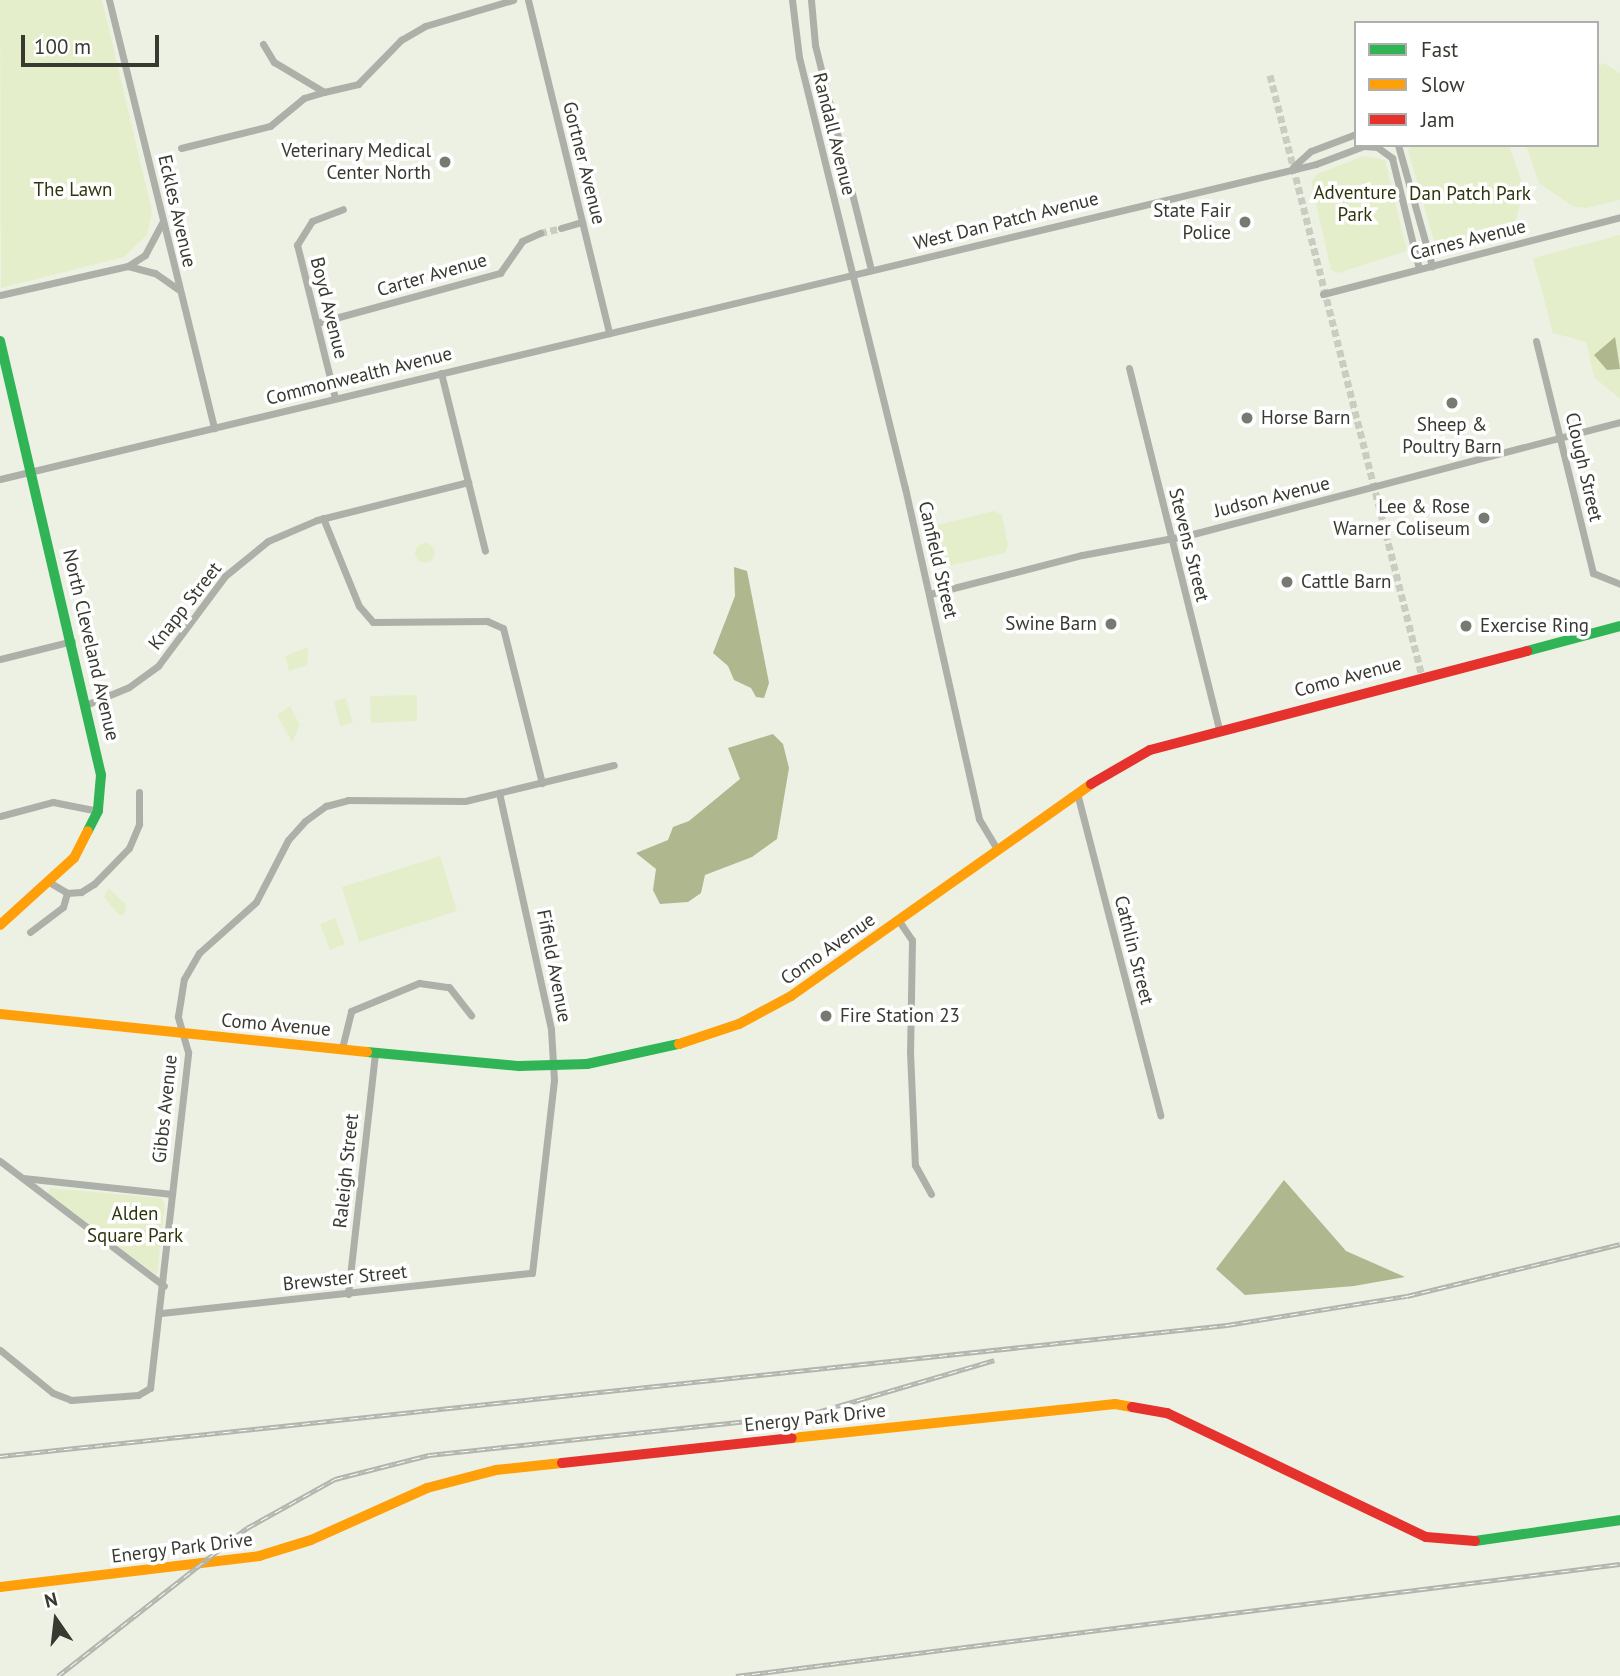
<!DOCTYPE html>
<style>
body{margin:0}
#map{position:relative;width:1620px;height:1676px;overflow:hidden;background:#edf1e4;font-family:"PT Sans",sans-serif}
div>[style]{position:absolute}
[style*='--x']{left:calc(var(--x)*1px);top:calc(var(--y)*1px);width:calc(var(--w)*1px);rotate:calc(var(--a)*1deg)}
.green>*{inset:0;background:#e5eeca}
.round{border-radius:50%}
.water>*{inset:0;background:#aeb78d}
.street-tunnel>*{height:7px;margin-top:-3.5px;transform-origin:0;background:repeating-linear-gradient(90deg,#c9ccc0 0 7px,transparent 0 10.5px)}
.street>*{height:7px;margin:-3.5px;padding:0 3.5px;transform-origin:3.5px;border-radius:3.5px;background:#adb0a8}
.fast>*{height:10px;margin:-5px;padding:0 5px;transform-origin:5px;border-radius:5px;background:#30b455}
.slow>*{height:10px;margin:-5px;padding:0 5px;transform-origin:5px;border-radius:5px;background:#ff9f0a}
.jam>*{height:10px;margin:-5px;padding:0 5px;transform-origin:5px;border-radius:5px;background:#e5322d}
.rail>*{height:5px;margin-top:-2.5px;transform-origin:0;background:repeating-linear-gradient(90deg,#fff 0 8px,#b2b5ad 0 16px);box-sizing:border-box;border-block:2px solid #b2b5ad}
.dots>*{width:19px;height:19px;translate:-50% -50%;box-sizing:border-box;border:4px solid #fff;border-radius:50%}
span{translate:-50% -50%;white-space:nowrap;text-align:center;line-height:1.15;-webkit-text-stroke:7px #fff;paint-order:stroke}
.street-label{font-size:19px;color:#383a31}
.poi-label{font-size:19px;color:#383a31}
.right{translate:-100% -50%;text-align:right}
.left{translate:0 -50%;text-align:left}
.park-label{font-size:19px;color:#2f360b}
.legend{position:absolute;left:1354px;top:21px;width:245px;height:126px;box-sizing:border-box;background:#fff;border:2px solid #afb0ad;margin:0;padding:9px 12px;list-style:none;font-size:21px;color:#383a31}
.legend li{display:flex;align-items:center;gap:14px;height:35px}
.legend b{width:35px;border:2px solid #afb0ad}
.north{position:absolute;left:21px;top:1585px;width:70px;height:70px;-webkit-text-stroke:5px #fff;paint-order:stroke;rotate:346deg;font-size:19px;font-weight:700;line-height:28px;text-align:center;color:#383a31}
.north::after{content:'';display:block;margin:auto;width:24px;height:32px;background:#383a31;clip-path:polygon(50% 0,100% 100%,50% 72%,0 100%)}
.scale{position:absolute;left:21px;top:35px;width:138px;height:32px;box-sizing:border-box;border:4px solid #383a31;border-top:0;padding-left:9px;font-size:21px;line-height:24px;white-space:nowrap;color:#383a31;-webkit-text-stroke:5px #fff;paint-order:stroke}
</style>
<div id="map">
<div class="green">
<div style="clip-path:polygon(0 0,102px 0,152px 211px,147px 235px,124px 257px,1px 288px)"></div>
<div style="clip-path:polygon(1604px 63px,1620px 73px,1620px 200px,1586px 208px,1572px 206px,1539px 183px,1526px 145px,1597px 145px,1597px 66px)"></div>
<div style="clip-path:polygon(1412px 145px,1509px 145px,1524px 188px,1512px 236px,1437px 251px,1408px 150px)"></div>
<div style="clip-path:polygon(1364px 156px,1385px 160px,1407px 251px,1338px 273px,1331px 270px,1311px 182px,1317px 174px)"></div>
<div style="clip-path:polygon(1620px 235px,1620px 399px,1594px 377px,1586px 342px,1553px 333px,1533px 258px)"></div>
<div style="clip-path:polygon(994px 511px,1002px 515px,1008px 545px,1005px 553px,935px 569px,924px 534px,929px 527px)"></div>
<div class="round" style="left:415px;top:543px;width:20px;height:20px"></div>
<div style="clip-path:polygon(308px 647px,307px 665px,289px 671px,285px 656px)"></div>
<div style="clip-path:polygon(417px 695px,417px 721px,371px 723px,370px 696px)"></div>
<div style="clip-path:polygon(346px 698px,353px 723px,340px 726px,334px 701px)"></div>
<div style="clip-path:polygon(290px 706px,300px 725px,292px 742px,277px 715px)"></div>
<div style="clip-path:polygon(440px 856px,457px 911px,359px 942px,342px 887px)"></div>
<div style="clip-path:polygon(108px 888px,126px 904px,124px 915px,119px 915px,104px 897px)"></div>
<div style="clip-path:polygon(335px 918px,345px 944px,330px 950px,320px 924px)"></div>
<div style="clip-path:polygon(50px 1188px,161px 1198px,165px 1205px,157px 1275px,48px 1194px)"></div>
</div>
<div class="water">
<div style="clip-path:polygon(1615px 337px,1620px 369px,1607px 370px,1594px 355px)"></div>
<div style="clip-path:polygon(734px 567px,747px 571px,769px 683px,764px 698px,756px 697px,751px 688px,734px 680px,728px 666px,713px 653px,735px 596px)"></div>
<div style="clip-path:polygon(773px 734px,783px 744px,789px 768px,777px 839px,752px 857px,705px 875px,701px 893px,688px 902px,660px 904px,653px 890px,656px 869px,636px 853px,668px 840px,673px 827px,689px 821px,740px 779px,728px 748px)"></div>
<div style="clip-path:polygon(1284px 1180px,1346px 1251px,1405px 1277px,1354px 1286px,1245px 1295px,1216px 1269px)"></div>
</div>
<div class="street-tunnel">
<div style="--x:1270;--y:75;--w:620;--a:75.81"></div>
<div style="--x:540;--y:233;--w:22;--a:-13"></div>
</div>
<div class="street">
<div style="--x:109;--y:0;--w:441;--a:76.2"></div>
<div style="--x:528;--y:0;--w:343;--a:76.3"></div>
<div style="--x:792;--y:0;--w:57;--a:83"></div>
<div style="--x:799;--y:57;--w:444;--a:76.2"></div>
<div style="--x:905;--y:488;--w:339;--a:77.4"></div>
<div style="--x:979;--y:819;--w:35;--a:59"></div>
<div style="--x:811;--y:0;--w:45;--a:84.9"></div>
<div style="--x:815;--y:45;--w:232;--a:76"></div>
<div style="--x:263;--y:44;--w:21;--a:59"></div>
<div style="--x:274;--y:62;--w:58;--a:31"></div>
<div style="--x:324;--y:92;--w:35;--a:-13"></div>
<div style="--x:358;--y:84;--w:62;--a:-45.7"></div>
<div style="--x:401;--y:40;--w:28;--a:-30"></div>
<div style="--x:425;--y:26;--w:92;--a:-16.5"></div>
<div style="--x:1398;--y:145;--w:126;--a:74.3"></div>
<div style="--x:181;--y:148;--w:92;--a:-13.9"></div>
<div style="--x:270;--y:126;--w:44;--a:-39.5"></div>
<div style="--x:304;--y:98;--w:21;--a:-17"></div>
<div style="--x:1293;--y:167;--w:24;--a:-42"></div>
<div style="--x:1311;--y:151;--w:48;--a:-20.7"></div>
<div style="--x:561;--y:228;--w:22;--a:-16"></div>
<div style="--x:128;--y:266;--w:28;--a:15"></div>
<div style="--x:155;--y:273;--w:28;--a:35"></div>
<div style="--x:1323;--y:294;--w:307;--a:-14.5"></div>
<div style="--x:0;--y:295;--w:131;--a:-12.8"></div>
<div style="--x:128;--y:266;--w:20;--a:-33"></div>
<div style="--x:145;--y:255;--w:36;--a:-62"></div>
<div style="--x:317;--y:323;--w:190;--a:-15.3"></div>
<div style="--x:500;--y:273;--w:39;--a:-55"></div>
<div style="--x:522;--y:241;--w:20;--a:-24"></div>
<div style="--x:1536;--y:341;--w:239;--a:76.2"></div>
<div style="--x:1593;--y:573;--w:29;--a:22"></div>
<div style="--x:1129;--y:368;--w:372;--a:76"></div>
<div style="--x:441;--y:373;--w:183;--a:76.1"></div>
<div style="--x:335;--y:398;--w:158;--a:-103.9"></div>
<div style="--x:297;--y:245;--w:28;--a:-58"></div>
<div style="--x:312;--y:221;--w:33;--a:-21"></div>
<div style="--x:0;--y:479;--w:1353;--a:-13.46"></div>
<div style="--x:1316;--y:164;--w:51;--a:-20.6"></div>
<div style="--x:1364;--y:146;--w:13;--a:4"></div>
<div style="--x:1377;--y:147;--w:19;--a:36"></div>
<div style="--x:1392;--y:158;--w:114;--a:76.3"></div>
<div style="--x:323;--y:518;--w:95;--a:67.8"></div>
<div style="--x:359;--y:606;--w:21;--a:49"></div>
<div style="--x:373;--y:622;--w:114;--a:-0.5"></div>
<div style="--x:487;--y:621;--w:17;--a:24"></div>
<div style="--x:503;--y:628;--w:160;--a:75.9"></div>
<div style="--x:930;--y:594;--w:157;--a:-14.4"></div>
<div style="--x:1082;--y:555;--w:109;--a:-10.6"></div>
<div style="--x:1189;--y:535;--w:446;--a:-14.7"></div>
<div style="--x:0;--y:659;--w:74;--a:-14"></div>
<div style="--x:88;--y:704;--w:44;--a:-22.5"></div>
<div style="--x:129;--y:687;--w:36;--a:-36"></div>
<div style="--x:158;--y:666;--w:112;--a:-53.3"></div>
<div style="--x:225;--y:576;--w:55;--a:-39.1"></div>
<div style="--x:268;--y:541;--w:53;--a:-23.2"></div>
<div style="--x:317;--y:520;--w:156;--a:-14.1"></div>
<div style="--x:1077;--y:793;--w:333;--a:75.5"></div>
<div style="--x:0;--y:816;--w:55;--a:-14.8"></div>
<div style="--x:53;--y:802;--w:46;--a:11.3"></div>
<div style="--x:49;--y:882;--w:21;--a:31"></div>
<div style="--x:899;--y:921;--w:23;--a:56"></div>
<div style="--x:912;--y:940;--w:112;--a:91"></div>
<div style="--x:910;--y:1052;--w:113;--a:87.5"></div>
<div style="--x:915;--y:1165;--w:33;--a:61"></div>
<div style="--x:30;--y:932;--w:41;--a:-37.1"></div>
<div style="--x:63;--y:907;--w:15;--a:-74"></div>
<div style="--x:67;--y:893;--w:14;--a:-4"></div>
<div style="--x:81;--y:892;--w:15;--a:-32"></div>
<div style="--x:94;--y:884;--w:50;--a:-45.8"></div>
<div style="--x:129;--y:848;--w:26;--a:-67"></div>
<div style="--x:139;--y:824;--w:32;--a:-90"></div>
<div style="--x:342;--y:1048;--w:38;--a:-76"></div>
<div style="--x:351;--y:1011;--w:74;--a:-22.4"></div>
<div style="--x:419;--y:983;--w:30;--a:8"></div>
<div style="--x:449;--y:987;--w:36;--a:52"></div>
<div style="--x:0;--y:1161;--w:206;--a:37.3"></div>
<div style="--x:23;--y:1178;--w:150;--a:6.1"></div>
<div style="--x:348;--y:1294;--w:244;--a:-83.6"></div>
<div style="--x:161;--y:1313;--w:373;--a:-6.2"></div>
<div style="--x:532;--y:1273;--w:194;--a:-83.5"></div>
<div style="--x:554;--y:1080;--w:51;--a:-93.4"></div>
<div style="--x:551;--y:1029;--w:242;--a:-102.4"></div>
<div style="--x:0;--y:1350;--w:68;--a:39.1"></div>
<div style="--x:53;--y:1393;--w:19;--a:21"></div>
<div style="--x:71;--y:1400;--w:67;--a:-4.3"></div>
<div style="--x:138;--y:1395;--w:14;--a:-30"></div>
<div style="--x:150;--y:1388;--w:338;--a:-83.5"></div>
<div style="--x:188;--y:1052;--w:37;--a:-106"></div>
<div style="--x:178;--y:1016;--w:37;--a:-81"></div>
<div style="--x:184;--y:979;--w:30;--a:-60"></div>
<div style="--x:199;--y:953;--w:76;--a:-41.8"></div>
<div style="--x:256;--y:902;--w:70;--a:-62.7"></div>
<div style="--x:288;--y:840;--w:25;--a:-48"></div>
<div style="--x:305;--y:821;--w:26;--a:-36"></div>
<div style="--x:326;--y:806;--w:23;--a:-15"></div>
<div style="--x:348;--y:800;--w:117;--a:0.5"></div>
<div style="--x:465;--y:801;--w:153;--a:-13.6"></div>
</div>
<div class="fast">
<div style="--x:0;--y:341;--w:446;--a:76.9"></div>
<div style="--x:101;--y:775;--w:36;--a:95"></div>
<div style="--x:98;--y:811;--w:22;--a:117"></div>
<div style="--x:1527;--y:651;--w:96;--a:-15"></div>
<div style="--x:367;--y:1052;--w:153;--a:5.3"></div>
<div style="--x:519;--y:1066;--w:68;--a:-1.7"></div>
<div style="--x:587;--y:1064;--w:94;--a:-12.3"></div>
<div style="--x:1475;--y:1541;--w:147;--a:-8.2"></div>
</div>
<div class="slow">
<div style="--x:0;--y:925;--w:100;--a:-42.2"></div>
<div style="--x:74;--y:858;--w:30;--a:-63"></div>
<div style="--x:0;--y:1014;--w:369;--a:5.9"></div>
<div style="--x:679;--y:1044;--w:63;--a:-18.4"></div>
<div style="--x:739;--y:1024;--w:59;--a:-28.3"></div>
<div style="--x:791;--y:996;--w:367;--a:-35.2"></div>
<div style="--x:792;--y:1438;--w:325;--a:-6"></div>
<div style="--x:1115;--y:1404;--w:17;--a:10"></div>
<div style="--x:0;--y:1587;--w:261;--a:-6.8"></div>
<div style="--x:259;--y:1556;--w:54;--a:-17.1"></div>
<div style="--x:311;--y:1540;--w:127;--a:-24.1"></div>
<div style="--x:427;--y:1488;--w:71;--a:-14.6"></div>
<div style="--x:496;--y:1470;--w:66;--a:-6.1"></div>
</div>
<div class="jam">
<div style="--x:1091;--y:784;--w:68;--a:-30"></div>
<div style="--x:1150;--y:750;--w:390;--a:-14.7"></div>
<div style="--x:1132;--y:1407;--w:36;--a:10"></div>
<div style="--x:1167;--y:1413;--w:287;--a:25.6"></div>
<div style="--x:1426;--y:1537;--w:49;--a:4.7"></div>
<div style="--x:562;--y:1463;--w:231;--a:-6.2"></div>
</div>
<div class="rail">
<div style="--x:0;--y:1456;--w:1234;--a:-6.09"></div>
<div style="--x:1227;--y:1325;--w:182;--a:-9.2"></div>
<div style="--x:1407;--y:1296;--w:219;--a:-13.7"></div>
<div style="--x:58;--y:1676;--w:240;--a:-38.1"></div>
<div style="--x:247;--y:1528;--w:101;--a:-29.1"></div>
<div style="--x:335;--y:1479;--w:97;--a:-14.3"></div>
<div style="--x:429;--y:1455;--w:384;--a:-6.1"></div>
<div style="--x:811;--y:1414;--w:191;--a:-16.4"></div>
<div style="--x:736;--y:1676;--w:891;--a:-7.22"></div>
</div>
<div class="dots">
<div style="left:445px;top:162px;background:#777a70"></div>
<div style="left:1245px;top:222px;background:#777a70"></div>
<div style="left:1452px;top:403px;background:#777a70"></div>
<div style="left:1247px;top:418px;background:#777a70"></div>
<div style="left:1484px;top:518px;background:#777a70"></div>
<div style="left:1287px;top:582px;background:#777a70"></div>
<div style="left:1111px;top:624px;background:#777a70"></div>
<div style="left:1466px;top:626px;background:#777a70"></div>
<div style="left:826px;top:1016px;background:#777a70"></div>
</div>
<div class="street-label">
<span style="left:834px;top:134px;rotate:76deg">Randall Avenue</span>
<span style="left:584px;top:163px;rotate:76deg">Gortner Avenue</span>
<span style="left:177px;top:211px;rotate:77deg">Eckles Avenue</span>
<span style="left:1006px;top:221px;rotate:-14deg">West Dan Patch Avenue</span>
<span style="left:1468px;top:240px;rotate:-14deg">Carnes Avenue</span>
<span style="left:432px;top:275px;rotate:-16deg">Carter Avenue</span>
<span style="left:329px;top:308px;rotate:76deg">Boyd Avenue</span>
<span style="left:359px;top:376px;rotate:-14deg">Commonwealth Avenue</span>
<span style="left:1584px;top:467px;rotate:77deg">Clough Street</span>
<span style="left:1272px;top:497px;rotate:-14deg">Judson Avenue</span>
<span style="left:1189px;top:545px;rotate:76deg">Stevens Street</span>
<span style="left:938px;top:560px;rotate:77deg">Canfield Street</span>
<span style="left:185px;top:606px;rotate:-52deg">Knapp Street</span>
<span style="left:91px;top:645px;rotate:77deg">North Cleveland Avenue</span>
<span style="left:1348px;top:677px;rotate:-15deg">Como Avenue</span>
<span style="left:828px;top:949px;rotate:-35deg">Como Avenue</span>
<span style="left:1134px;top:950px;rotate:76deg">Cathlin Street</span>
<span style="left:554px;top:966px;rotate:79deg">Fifield Avenue</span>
<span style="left:276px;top:1025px;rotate:5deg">Como Avenue</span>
<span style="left:165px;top:1109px;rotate:-84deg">Gibbs Avenue</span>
<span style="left:346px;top:1171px;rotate:-84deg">Raleigh Street</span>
<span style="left:345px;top:1278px;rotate:-6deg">Brewster Street</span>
<span style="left:815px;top:1418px;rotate:-6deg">Energy Park Drive</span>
<span style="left:182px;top:1548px;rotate:-7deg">Energy Park Drive</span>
</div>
<div class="poi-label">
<span class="right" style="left:431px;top:162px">Veterinary Medical<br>Center North</span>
<span class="right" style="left:1231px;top:222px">State Fair<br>Police</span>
<span class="left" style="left:1261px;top:418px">Horse Barn</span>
<span style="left:1452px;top:436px">Sheep &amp;<br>Poultry Barn</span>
<span class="right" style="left:1470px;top:518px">Lee &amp; Rose<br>Warner Coliseum</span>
<span class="left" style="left:1301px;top:582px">Cattle Barn</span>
<span class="right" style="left:1097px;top:624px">Swine Barn</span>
<span class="left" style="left:1480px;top:626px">Exercise Ring</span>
<span class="left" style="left:840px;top:1016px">Fire Station 23</span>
</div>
<div class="park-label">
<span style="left:73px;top:190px">The Lawn</span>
<span style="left:1355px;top:204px">Adventure<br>Park</span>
<span style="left:1470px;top:194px">Dan Patch Park</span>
<span style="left:135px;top:1225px">Alden<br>Square Park</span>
</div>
<ul class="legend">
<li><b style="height:9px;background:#30b455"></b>Fast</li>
<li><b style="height:9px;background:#ff9f0a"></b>Slow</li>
<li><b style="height:9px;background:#e5322d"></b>Jam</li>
</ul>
<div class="north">N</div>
<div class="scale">100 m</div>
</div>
